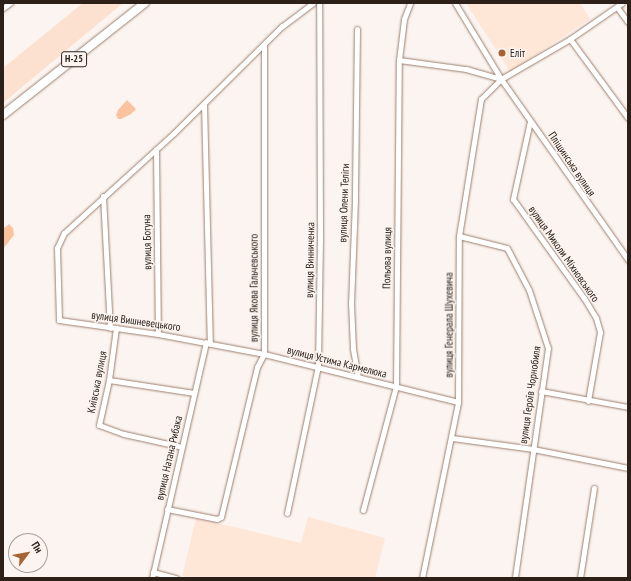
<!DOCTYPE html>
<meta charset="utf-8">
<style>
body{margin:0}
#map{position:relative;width:631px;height:581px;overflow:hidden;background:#fbf4f0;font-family:"PT Sans Narrow",sans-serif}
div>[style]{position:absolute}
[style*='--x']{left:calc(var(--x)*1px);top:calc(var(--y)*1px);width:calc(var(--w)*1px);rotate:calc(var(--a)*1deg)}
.built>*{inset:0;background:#ffe7d8}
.green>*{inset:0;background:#fce1d1}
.water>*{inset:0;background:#fbc29e}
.roads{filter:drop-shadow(0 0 1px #9c7f6d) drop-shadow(0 0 1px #9c7f6d)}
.street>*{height:5px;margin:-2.5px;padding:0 2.5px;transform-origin:2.5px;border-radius:2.5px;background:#fff}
.primary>*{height:8px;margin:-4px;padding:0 4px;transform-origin:4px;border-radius:4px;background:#fff}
.dots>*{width:11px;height:11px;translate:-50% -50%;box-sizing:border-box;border:2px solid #fbf4f0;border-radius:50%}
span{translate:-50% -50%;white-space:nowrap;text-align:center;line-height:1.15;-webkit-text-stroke:3px #fbf4f0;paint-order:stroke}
.shield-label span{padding:1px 3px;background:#fbf4f0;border:1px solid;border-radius:3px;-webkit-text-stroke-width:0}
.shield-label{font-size:10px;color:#2c2019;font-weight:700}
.poi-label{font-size:11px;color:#2c2019}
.left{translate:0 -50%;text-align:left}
.street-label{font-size:11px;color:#2c2019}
.frame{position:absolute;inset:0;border:4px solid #2c2019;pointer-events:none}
.north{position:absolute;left:8px;top:533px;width:40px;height:40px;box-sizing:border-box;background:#fbf4f0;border:1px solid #a89f9a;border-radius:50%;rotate:58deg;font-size:11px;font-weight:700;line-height:16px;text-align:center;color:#2c2019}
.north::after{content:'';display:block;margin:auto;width:14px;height:18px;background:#a66232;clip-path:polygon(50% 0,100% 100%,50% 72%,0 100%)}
</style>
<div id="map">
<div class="built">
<div style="clip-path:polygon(466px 3px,580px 3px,590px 19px,510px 72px)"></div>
<div style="clip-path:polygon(308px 517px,385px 538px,375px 578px,189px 578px,182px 576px,196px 518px,301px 543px)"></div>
</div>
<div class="green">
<div style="clip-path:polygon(83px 3px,123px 3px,3px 103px,3px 68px)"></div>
</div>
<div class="water">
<div style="clip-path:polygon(127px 100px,136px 109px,131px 114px,121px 119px,118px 119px,116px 115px,118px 110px)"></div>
<div style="clip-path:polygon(9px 224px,13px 228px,14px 235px,3px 249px,3px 229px)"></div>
</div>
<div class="roads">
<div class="street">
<div style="--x:313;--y:3;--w:39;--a:143"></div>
<div style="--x:282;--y:26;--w:152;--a:135.3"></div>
<div style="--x:174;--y:133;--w:149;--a:137.7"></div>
<div style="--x:64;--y:233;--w:17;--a:115"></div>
<div style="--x:57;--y:248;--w:72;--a:88.4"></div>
<div style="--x:59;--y:320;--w:100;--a:8"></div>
<div style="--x:158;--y:334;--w:108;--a:10.7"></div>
<div style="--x:264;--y:354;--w:200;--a:13.9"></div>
<div style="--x:455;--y:3;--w:89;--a:58.8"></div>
<div style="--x:501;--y:79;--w:221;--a:54.9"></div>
<div style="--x:617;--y:7;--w:19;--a:54"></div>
<div style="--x:3;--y:8;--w:9;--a:-36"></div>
<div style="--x:357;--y:29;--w:171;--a:90.7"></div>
<div style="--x:355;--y:200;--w:103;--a:92.2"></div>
<div style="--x:351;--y:303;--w:46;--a:87.5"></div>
<div style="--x:353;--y:349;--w:28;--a:80"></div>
<div style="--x:570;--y:39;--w:98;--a:53.7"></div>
<div style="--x:399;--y:60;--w:68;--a:7.7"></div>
<div style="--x:466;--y:69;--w:36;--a:16"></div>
<div style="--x:204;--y:104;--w:239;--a:88.6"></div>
<div style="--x:530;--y:121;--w:80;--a:102.3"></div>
<div style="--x:513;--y:199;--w:122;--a:54.4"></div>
<div style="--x:584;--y:298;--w:23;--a:59"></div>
<div style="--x:596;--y:318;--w:15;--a:74"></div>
<div style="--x:600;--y:332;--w:70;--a:99.9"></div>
<div style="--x:156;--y:149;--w:185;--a:89.4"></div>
<div style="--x:103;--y:196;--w:132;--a:87"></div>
<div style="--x:459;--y:236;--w:49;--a:14"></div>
<div style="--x:507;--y:248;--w:47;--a:62.4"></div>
<div style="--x:529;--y:290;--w:61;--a:71.9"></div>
<div style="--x:548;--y:348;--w:232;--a:98.2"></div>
<div style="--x:116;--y:328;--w:52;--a:97.7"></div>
<div style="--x:109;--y:380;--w:46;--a:102.5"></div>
<div style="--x:99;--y:425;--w:27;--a:20"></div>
<div style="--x:124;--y:434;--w:59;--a:12.6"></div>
<div style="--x:109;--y:380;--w:86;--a:8.7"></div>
<div style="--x:541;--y:391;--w:88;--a:10.4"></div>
<div style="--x:452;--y:438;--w:82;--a:7.7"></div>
<div style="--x:533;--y:449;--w:97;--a:11.3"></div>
<div style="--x:167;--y:509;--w:51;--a:11.3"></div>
<div style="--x:217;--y:519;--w:4;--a:-27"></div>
<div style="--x:221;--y:517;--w:154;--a:-76.5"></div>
<div style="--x:257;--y:367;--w:15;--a:-62"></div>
<div style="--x:264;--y:354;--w:308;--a:-90"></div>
<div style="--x:363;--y:510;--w:128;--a:-75.1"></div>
<div style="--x:396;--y:386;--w:326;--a:-89.5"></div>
<div style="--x:399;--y:60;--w:41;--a:-83"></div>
<div style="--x:404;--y:19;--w:17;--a:-69"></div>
<div style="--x:287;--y:513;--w:150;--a:-78.1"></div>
<div style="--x:318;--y:366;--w:129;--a:-89.1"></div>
<div style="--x:320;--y:237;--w:234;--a:-90.2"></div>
<div style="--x:153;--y:572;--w:24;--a:15"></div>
<div style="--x:152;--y:578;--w:242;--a:-77.1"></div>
<div style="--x:422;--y:578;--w:180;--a:-78.4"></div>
<div style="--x:458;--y:402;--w:166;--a:-89.7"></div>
<div style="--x:459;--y:236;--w:139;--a:-80.9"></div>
<div style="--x:481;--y:99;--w:28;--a:-45"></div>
<div style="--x:501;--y:79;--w:80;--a:-30.1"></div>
<div style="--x:570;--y:39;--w:63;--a:-34.7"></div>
<div style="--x:580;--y:578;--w:91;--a:-81.2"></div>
</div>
<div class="primary">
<div style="--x:3;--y:115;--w:181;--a:-38.3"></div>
</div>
</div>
<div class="dots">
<div style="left:502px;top:53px;background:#a66232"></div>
</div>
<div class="shield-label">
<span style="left:74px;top:59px">Н-25</span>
</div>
<div class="poi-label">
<span class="left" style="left:510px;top:53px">Еліт</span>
</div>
<div class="street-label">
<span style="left:572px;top:164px;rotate:56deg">Пліщинська вулиця</span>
<span style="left:344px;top:203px;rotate:-88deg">вулиця Олени Теліги</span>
<span style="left:147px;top:242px;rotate:-91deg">вулиця Богуна</span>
<span style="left:564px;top:254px;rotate:55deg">вулиця Миколи Міхновського</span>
<span style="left:387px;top:258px;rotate:-89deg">Польова вулиця</span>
<span style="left:310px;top:260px;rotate:-89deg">вулиця Винниченка</span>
<span style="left:254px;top:288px;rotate:-90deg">вулиця Якова Гальчевського</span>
<span style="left:136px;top:321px;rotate:8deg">вулиця Вишневецького</span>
<span style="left:449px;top:325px;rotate:-90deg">вулиця Генерала Шухевича</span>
<span style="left:337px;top:362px;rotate:14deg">вулиця Устима Кармелюка</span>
<span style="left:97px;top:382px;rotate:-79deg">Київська вулиця</span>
<span style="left:530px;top:395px;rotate:-82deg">вулиця Героїв Чорнобиля</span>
<span style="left:169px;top:458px;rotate:-77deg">вулиця Натана Рибака</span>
</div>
<div class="frame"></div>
<div class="north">Пн</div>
</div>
